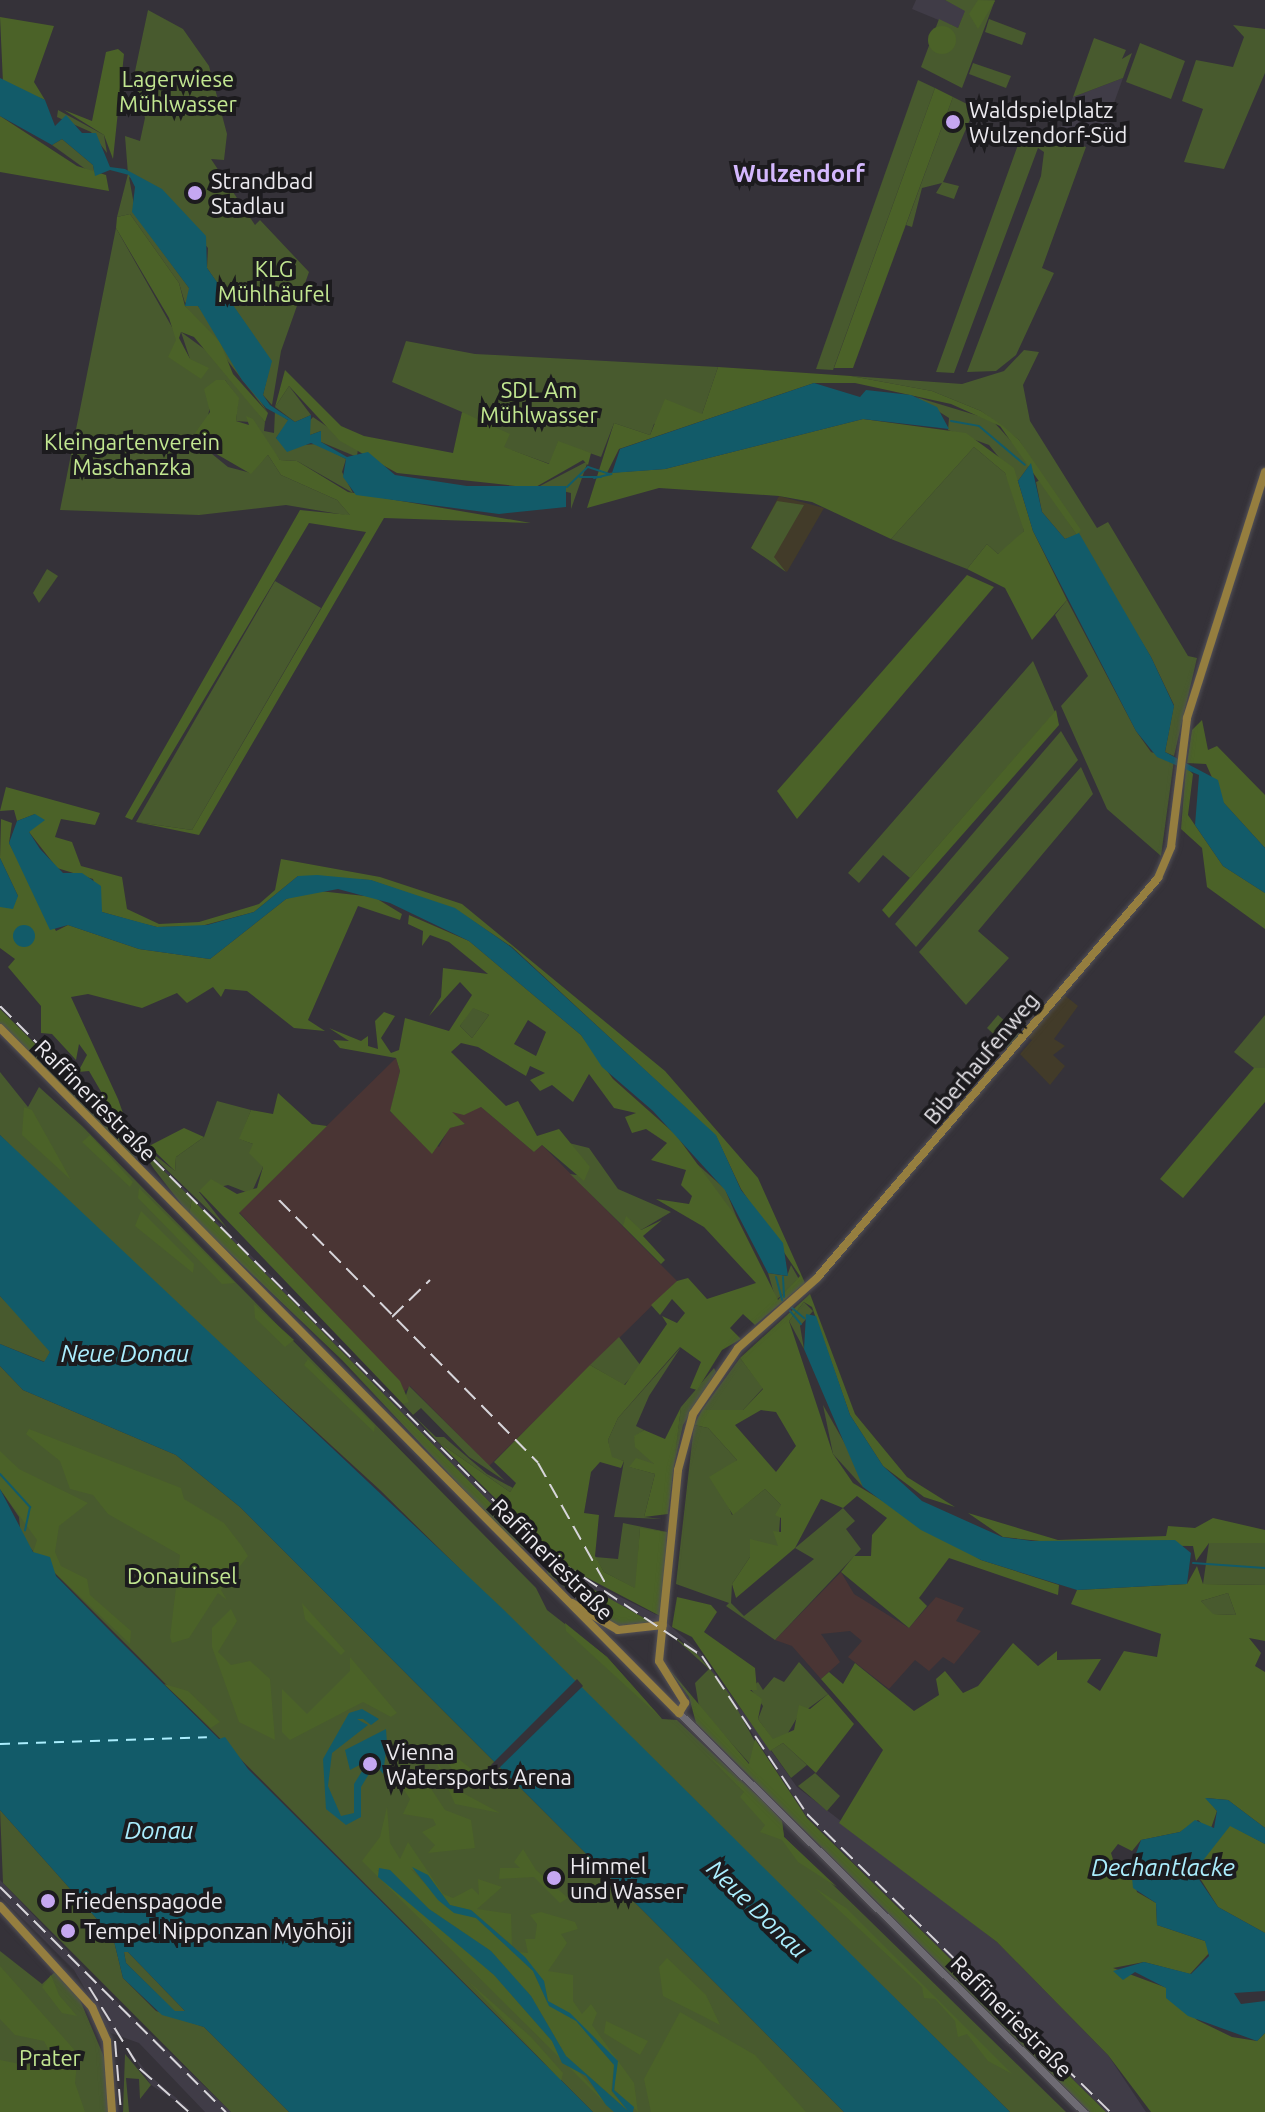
<!DOCTYPE html>
<meta charset="utf-8">
<style>
body{margin:0}
#map{position:relative;width:1265px;height:2112px;overflow:hidden;background:#353239;font-family:Ubuntu,sans-serif}
div>[style]{position:absolute}
[style*='--x']{left:calc(var(--x)*1px);top:calc(var(--y)*1px);width:calc(var(--w)*1px);rotate:calc(var(--a)*1deg)}
.commercial>*{inset:0;background:#423b29}
.industrial>*{inset:0;background:#4a3534}
.built>*{inset:0;background:#403c47}
.green>*{inset:0;background:#485a2e}
.forest>*{inset:0;background:#4b6228}
.round{border-radius:50%}
.water>*{inset:0;background:#125b69}
.pier>*{inset:0;background:#353239}
.stream>*{height:2px;margin:-1px;padding:0 1px;transform-origin:1px;border-radius:1px;background:#125b69}
.ferry>*{height:2px;margin-top:-1px;transform-origin:0;background:repeating-linear-gradient(90deg,#abeefe 0 10px,transparent 0 18px)}
.roads{filter:drop-shadow(0 0 2px #525056) drop-shadow(0 0 2px #525056)}
.minor>*{height:7px;margin:-3.5px;padding:0 3.5px;transform-origin:3.5px;border-radius:3.5px;background:#6e6b73}
.major>*{height:8px;margin:-4px;padding:0 4px;transform-origin:4px;border-radius:4px;background:#957e3f}
.rail>*{height:2px;margin-top:-1px;transform-origin:0;background:repeating-linear-gradient(90deg,#d7d5da 0 16px,transparent 0 24px)}
.dots>*{width:22px;height:22px;translate:-50% -50%;box-sizing:border-box;border:4px solid #1c1b1e;border-radius:50%}
span{translate:-50% -50%;white-space:nowrap;text-align:center;line-height:1.15;-webkit-text-stroke:8px #1c1b1e;paint-order:stroke}
.park-label{font-size:22px;color:#c2e791}
.poi-label{font-size:22px;color:#eceaef}
.left{translate:0 -50%;text-align:left}
.street-label{font-size:22px;color:#eceaef}
.neighbourhood-label{font-size:24px;color:#d4b8fe;font-weight:700}
.water-label{font-size:24px;color:#abeefe;font-style:italic}
</style>
<div id="map">
<div class="commercial">
<div style="clip-path:polygon(779px 496px,824px 508px,787px 572px,751px 548px)"></div>
<div style="clip-path:polygon(1057px 989px,1078px 1006px,1054px 1039px,1065px 1046px,1053px 1055px,1065px 1066px,1050px 1085px,1020px 1054px,1032px 1040px,1023px 1032px)"></div>
</div>
<div class="industrial">
<div style="clip-path:polygon(396px 1058px,400px 1071px,390px 1112px,439px 1147px,449px 1128px,465px 1124px,450px 1111px,481px 1107px,534px 1152px,542px 1145px,677px 1281px,489px 1466px,410px 1386px,404px 1392px,396px 1384px,239px 1212px)"></div>
<div style="clip-path:polygon(841px 1572px,854px 1594px,909px 1628px,936px 1597px,964px 1608px,956px 1621px,981px 1631px,954px 1664px,943px 1657px,929px 1671px,915px 1660px,889px 1689px,848px 1657px,862px 1641px,850px 1631px,821px 1634px,840px 1662px,821px 1679px,792px 1646px,775px 1640px)"></div>
</div>
<div class="built">
<div style="clip-path:polygon(916px 0,945px 0,966px 10px,958px 28px,912px 9px)"></div>
<div style="clip-path:polygon(1123px 78px,1101px 139px,1061px 127px,1073px 97px)"></div>
<div style="clip-path:polygon(0 1004px,542px 1547px,592px 1583px,659px 1616px,700px 1652px,797px 1787px,997px 1942px,1108px 2055px,1146px 2112px,1106px 2112px,807px 1817px,708px 1666px,679px 1638px,561px 1571px,531px 1544px)"></div>
<div style="clip-path:polygon(0 1880px,104px 1989px,231px 2112px,205px 2112px,139px 2043px,111px 2033px,74px 1970px,0 1896px)"></div>
<div style="clip-path:polygon(130px 2051px,149px 2075px,193px 2112px,151px 2085px)"></div>
</div>
<div class="green">
<div style="clip-path:polygon(945px 0,995px 0,962px 88px,921px 67px,939px 19px,958px 28px,965px 11px)"></div>
<div style="clip-path:polygon(148px 10px,183px 29px,209px 66px,227px 134px,224px 160px,211px 159px,255px 225px,260px 220px,309px 272px,281px 351px,272px 405px,263px 395px,271px 361px,207px 268px,208px 248px,155px 188px,129px 177px,136px 216px,189px 288px,193px 297px,185px 303px,179px 283px,130px 214px,117px 217px,128px 174px,125px 136px,140px 141px,145px 118px,134px 76px)"></div>
<div style="clip-path:polygon(989px 19px,1026px 33px,1022px 45px,985px 32px)"></div>
<div style="clip-path:polygon(1233px 25px,1265px 29px,1265px 73px,1224px 169px,1184px 162px,1203px 109px,1182px 101px,1196px 60px,1233px 67px,1244px 37px)"></div>
<div style="clip-path:polygon(1094px 38px,1126px 50px,1122px 59px,1132px 53px,1123px 78px,1073px 97px)"></div>
<div style="clip-path:polygon(1140px 43px,1185px 61px,1171px 99px,1126px 82px)"></div>
<div style="clip-path:polygon(973px 63px,1011px 76px,1006px 88px,969px 74px)"></div>
<div style="clip-path:polygon(918px 80px,935px 88px,833px 370px,816px 369px)"></div>
<div style="clip-path:polygon(953px 97px,975px 108px,943px 182px,959px 186px,954px 199px,936px 193px,942px 183px,922px 188px,912px 227px,906px 225px)"></div>
<div style="clip-path:polygon(58px 110px,104px 135px,107px 153px,91px 132px,57px 117px)"></div>
<div style="clip-path:polygon(1024px 128px,1086px 147px,1042px 268px,1054px 273px,1016px 355px,996px 371px,967px 372px,1041px 176px,1044px 152px,1038px 148px,954px 373px,936px 372px)"></div>
<div style="clip-path:polygon(62px 139px,93px 165px,95px 176px,52px 145px)"></div>
<div style="clip-path:polygon(116px 228px,190px 359px,181px 332px,218px 359px,265px 422px,264px 431px,274px 433px,275px 411px,289px 421px,276px 438px,286px 446px,317px 444px,346px 459px,342px 472px,353px 493px,297px 461px,280px 460px,250px 422px,236px 421px,238px 398px,225px 380px,211px 403px,201px 445px,228px 467px,251px 473px,268px 455px,281px 475px,337px 500px,351px 516px,286px 505px,199px 515px,60px 510px)"></div>
<div style="clip-path:polygon(185px 306px,198px 306px,212px 324px,268px 413px)"></div>
<div style="clip-path:polygon(406px 341px,475px 354px,718px 367px,702px 414px,654px 424px,650px 435px,614px 423px,601px 457px,558px 442px,550px 464px,511px 450px,506px 461px,462px 412px,392px 382px)"></div>
<div style="clip-path:polygon(1024px 350px,1039px 352px,1023px 385px,1030px 421px,1097px 528px,1108px 522px,1188px 656px,1197px 658px,1174px 756px,1165px 752px,1174px 705px,1151px 657px,1019px 440px,981px 411px,932px 391px,851px 376px,962px 384px,1004px 371px)"></div>
<div style="clip-path:polygon(289px 386px,311px 415px,295px 422px,275px 407px)"></div>
<div style="clip-path:polygon(916px 397px,992px 420px,1031px 463px,1018px 481px,989px 445px,948px 430px,949px 418px)"></div>
<div style="clip-path:polygon(313px 417px,358px 448px,357px 457px,321px 442px,321px 431px,310px 435px,305px 426px)"></div>
<div style="clip-path:polygon(974px 447px,1005px 473px,1020px 507px,1024px 531px,1011px 546px,998px 554px,987px 544px,967px 569px,891px 539px)"></div>
<div style="clip-path:polygon(588px 461px,571px 509px,571px 493px,540px 486px)"></div>
<div style="clip-path:polygon(1043px 479px,1050px 494px,1077px 535px,1065px 539px,1042px 512px,1036px 482px)"></div>
<div style="clip-path:polygon(777px 501px,804px 505px,774px 557px,786px 572px,751px 548px)"></div>
<div style="clip-path:polygon(47px 569px,58px 576px,39px 603px,33px 593px)"></div>
<div style="clip-path:polygon(275px 581px,321px 608px,192px 830px,136px 822px)"></div>
<div style="clip-path:polygon(1067px 600px,1136px 731px,1151px 752px,1174px 760px,1161px 856px,1107px 809px,1061px 706px,1088px 676px,1055px 615px)"></div>
<div style="clip-path:polygon(1033px 661px,1055px 712px,910px 878px,883px 855px,859px 883px,848px 873px)"></div>
<div style="clip-path:polygon(1061px 731px,1078px 760px,916px 947px,895px 924px)"></div>
<div style="clip-path:polygon(1081px 767px,1093px 794px,978px 931px,1009px 958px,966px 1005px,919px 952px)"></div>
<div style="clip-path:polygon(472px 1007px,489px 1015px,472px 1038px,460px 1026px)"></div>
<div style="clip-path:polygon(998px 1015px,1021px 1035px,1010px 1049px,987px 1028px)"></div>
<div style="clip-path:polygon(1265px 1015px,1265px 1068px,1254px 1068px,1234px 1052px)"></div>
<div style="clip-path:polygon(0 1072px,28px 1107px,39px 1087px,82px 1126px,536px 1588px,547px 1610px,607px 1657px,662px 1719px,677px 1720px,762px 1800px,782px 1821px,784px 1837px,1066px 2112px,1010px 2112px,380px 1490px,56px 1193px,0 1135px)"></div>
<div style="clip-path:polygon(217px 1101px,251px 1110px,240px 1139px,253px 1144px,263px 1167px,251px 1194px,228px 1185px,199px 1192px,227px 1228px,137px 1141px,175px 1171px,176px 1157px,204px 1137px)"></div>
<div style="clip-path:polygon(565px 1142px,589px 1148px,618px 1189px,671px 1212px,641px 1230px,623px 1226px,570px 1174px,583px 1176px)"></div>
<div style="clip-path:polygon(140px 1147px,192px 1199px,189px 1214px,154px 1169px)"></div>
<div style="clip-path:polygon(697px 1164px,725px 1189px,737px 1218px,727px 1211px)"></div>
<div style="clip-path:polygon(791px 1265px,800px 1281px,776px 1300px,768px 1273px,787px 1276px)"></div>
<div style="clip-path:polygon(0 1296px,42px 1338px,50px 1352px,45px 1362px,0 1344px)"></div>
<div style="clip-path:polygon(804px 1302px,813px 1311px,800px 1326px,804px 1349px,789px 1321px)"></div>
<div style="clip-path:polygon(619px 1337px,641px 1366px,624px 1385px,590px 1365px)"></div>
<div style="clip-path:polygon(681px 1347px,649px 1396px,636px 1426px,644px 1430px,634px 1437px,654px 1464px,630px 1467px,655px 1474px,644px 1517px,662px 1519px,614px 1517px,624px 1461px,611px 1458px,608px 1440px,618px 1418px)"></div>
<div style="clip-path:polygon(740px 1358px,763px 1388px,743px 1410px,702px 1410px)"></div>
<div style="clip-path:polygon(0 1366px,23px 1390px,176px 1455px,240px 1507px,844px 2112px,593px 2112px,21px 1539px,19px 1517px,0 1489px)"></div>
<div style="clip-path:polygon(714px 1368px,716px 1372px,683px 1425px,672px 1475px,681px 1407px)"></div>
<div style="clip-path:polygon(409px 1386px,505px 1481px,469px 1457px,421px 1408px,413px 1415px,436px 1437px,444px 1437px,487px 1474px,513px 1488px,510px 1492px,437px 1441px,403px 1404px)"></div>
<div style="clip-path:polygon(823px 1405px,861px 1472px,863px 1487px,833px 1454px)"></div>
<div style="clip-path:polygon(694px 1425px,708px 1428px,737px 1460px,723px 1472px,721px 1489px,732px 1515px,765px 1489px,781px 1505px,778px 1547px,750px 1557px,732px 1584px,731px 1603px,744px 1616px,814px 1559px,795px 1548px,843px 1508px,855px 1521px,846px 1529px,861px 1549px,775px 1640px,726px 1606px,729px 1603px,676px 1584px)"></div>
<div style="clip-path:polygon(623px 1523px,667px 1532px,640px 1529px,636px 1589px,604px 1572px,595px 1557px,618px 1559px)"></div>
<div style="clip-path:polygon(1209px 1543px,1265px 1543px,1265px 1585px,1203px 1584px)"></div>
<div style="clip-path:polygon(1228px 1593px,1236px 1615px,1212px 1614px,1201px 1601px)"></div>
<div style="clip-path:polygon(668px 1632px,697px 1654px,714px 1674px,729px 1694px,759px 1749px,750px 1764px,699px 1707px,695px 1683px,709px 1669px)"></div>
<div style="clip-path:polygon(799px 1662px,828px 1694px,798px 1716px,785px 1738px,773px 1740px,758px 1719px,763px 1706px,750px 1688px,758px 1682px,763px 1690px,774px 1677px,784px 1682px)"></div>
<div style="clip-path:polygon(783px 1743px,807px 1765px,791px 1778px,771px 1750px)"></div>
<div style="clip-path:polygon(815px 1773px,840px 1796px,827px 1811px,798px 1786px)"></div>
<div style="clip-path:polygon(0 1810px,113px 1937px,123px 1978px,156px 2011px,204px 2027px,289px 2112px,231px 2112px,3px 1883px)"></div>
<div style="clip-path:polygon(0 1951px,42px 1984px,57px 1970px,78px 1995px,104px 2057px,108px 2112px,0 2112px)"></div>
<div style="clip-path:polygon(124px 1952px,128px 1952px,185px 2011px,174px 2011px,126px 1963px)"></div>
<div style="clip-path:polygon(125px 2054px,151px 2085px,140px 2099px,139px 2079px,126px 2078px,129px 2112px,123px 2112px)"></div>
</div>
<div class="forest">
<div style="clip-path:polygon(978px 0,995px 1px,978px 29px,969px 14px)"></div>
<div style="clip-path:polygon(0 17px,54px 26px,34px 82px,45px 100px,3px 83px)"></div>
<div class="round" style="left:928px;top:26px;width:28px;height:28px"></div>
<div style="clip-path:polygon(118px 49px,124px 54px,113px 159px,104px 135px,64px 110px,92px 121px,106px 52px)"></div>
<div style="clip-path:polygon(935px 88px,953px 97px,853px 368px,834px 368px)"></div>
<div style="clip-path:polygon(0 116px,77px 166px,106px 175px,109px 191px,0 172px)"></div>
<div style="clip-path:polygon(130px 214px,179px 283px,185px 306px,220px 342px,233px 374px,268px 413px,265px 422px,194px 337px,181px 332px,179px 338px,190px 359px,209px 368px,201px 379px,168px 357px,176px 340px,169px 318px,116px 228px,117px 217px)"></div>
<div style="clip-path:polygon(718px 367px,851px 376px,932px 391px,981px 411px,1003px 426px,1019px 440px,1081px 530px,1077px 535px,1000px 426px,951px 404px,855px 383px,814px 383px,619px 449px,607px 473px,665px 469px,863px 419px,966px 433px,1014px 468px,1033px 531px,1067px 600px,1032px 640px,1005px 588px,967px 569px,987px 544px,998px 554px,1024px 531px,1005px 473px,974px 447px,891px 539px,812px 502px,779px 496px,659px 488px,587px 508px,614px 423px,650px 435px,665px 399px,702px 414px)"></div>
<div style="clip-path:polygon(285px 370px,341px 426px,364px 436px,453px 453px,462px 412px,510px 434px,504px 447px,549px 464px,558px 441px,591px 453px,588px 465px,583px 460px,534px 488px,397px 473px,340px 441px,289px 386px,275px 407px)"></div>
<div style="clip-path:polygon(216px 380px,225px 380px,239px 398px,236px 421px,249px 425px,246px 416px,253px 419px,280px 460px,297px 461px,348px 492px,531px 523px,384px 518px,199px 835px,136px 822px,192px 830px,366px 532px,309px 523px,132px 820px,125px 817px,300px 510px,350px 515px,337px 500px,281px 475px,268px 455px,251px 474px,201px 445px,193px 436px,210px 412px,204px 389px)"></div>
<div style="clip-path:polygon(967px 575px,994px 587px,797px 819px,777px 791px)"></div>
<div style="clip-path:polygon(1056px 710px,1059px 725px,889px 918px,882px 910px)"></div>
<div style="clip-path:polygon(1202px 720px,1208px 750px,1217px 746px,1265px 795px,1265px 848px,1223px 802px,1206px 764px,1187px 763px,1192px 730px)"></div>
<div style="clip-path:polygon(1186px 767px,1193px 774px,1188px 815px,1223px 866px,1265px 893px,1265px 929px,1207px 887px,1202px 848px,1181px 829px)"></div>
<div style="clip-path:polygon(evenodd,6px 787px,100px 813px,95px 825px,61px 819px,55px 837px,72px 842px,81px 866px,122px 877px,127px 909px,159px 924px,199px 922px,259px 904px,275px 890px,281px 859px,380px 877px,462px 904px,665px 1071px,758px 1178px,805px 1283px,755px 1325px,743px 1314px,730px 1328px,741px 1339px,722px 1350px,697px 1390px,690px 1388px,701px 1362px,680px 1347px,618px 1418px,608px 1440px,612px 1457px,624px 1461px,621px 1468px,600px 1462px,591px 1472px,584px 1513px,599px 1515px,595px 1556px,604px 1572px,635px 1588px,640px 1528px,667px 1532px,662px 1617px,563px 1565px,437px 1441px,510px 1492px,516px 1483px,494px 1462px,590px 1365px,625px 1385px,667px 1324px,662px 1316px,677px 1323px,685px 1313px,672px 1299px,660px 1315px,651px 1305px,677px 1281px,688px 1278px,707px 1299px,756px 1283px,704px 1227px,656px 1199px,689px 1204px,692px 1196px,681px 1185px,686px 1170px,651px 1160px,667px 1143px,646px 1129px,632px 1133px,625px 1117px,636px 1113px,614px 1108px,589px 1074px,573px 1102px,552px 1085px,540px 1091px,530px 1080px,545px 1073px,530px 1066px,526px 1076px,478px 1047px,461px 1043px,451px 1052px,506px 1106px,518px 1101px,537px 1136px,559px 1129px,590px 1167px,584px 1181px,542px 1145px,534px 1152px,481px 1107px,464px 1115px,452px 1112px,465px 1124px,450px 1128px,432px 1154px,390px 1111px,400px 1071px,396px 1058px,340px 1048px,333px 1040px,349px 1041px,329px 1028px,361px 1041px,368px 1036px,368px 1046px,378px 1049px,375px 1021px,384px 1012px,395px 1016px,381px 1038px,391px 1053px,399px 1050px,405px 1018px,449px 1031px,472px 995px,460px 982px,429px 1016px,441px 997px,443px 968px,488px 974px,449px 942px,430px 935px,422px 946px,423px 931px,408px 924px,409px 915px,469px 941px,581px 1035px,613px 1079px,676px 1135px,737px 1218px,778px 1300px,800px 1276px,741px 1189px,716px 1136px,512px 947px,455px 909px,370px 880px,298px 876px,254px 912px,201px 926px,157px 927px,141px 923px,102px 912px,93px 879px,57px 868px,29px 832px,35px 814px,17px 821px,14px 810px,0 811px,6px 787px,473px 1008px,489px 1015px,472px 1038px,460px 1026px,473px 1008px,6px 787px,528px 1020px,546px 1032px,536px 1056px,514px 1044px,528px 1020px)"></div>
<div style="clip-path:polygon(1px 819px,12px 823px,9px 843px,56px 931px,68px 925px,139px 949px,210px 959px,286px 899px,310px 890px,374px 897px,402px 914px,400px 920px,358px 906px,308px 1020px,325px 1031px,294px 1028px,247px 991px,225px 989px,221px 997px,213px 987px,187px 1003px,177px 993px,142px 1008px,88px 994px,71px 997px,118px 1099px,124px 1116px,117px 1119px,89px 1071px,78px 1072px,87px 1055px,79px 1044px,76px 1060px,52px 1034px,41px 1033px,41px 1006px,8px 967px,15px 959px,0 948px,0 907px,18px 896px,0 858px)"></div>
<div style="clip-path:polygon(0 1009px,118px 1126px,139px 1165px,0 1023px)"></div>
<div style="clip-path:polygon(1254px 1068px,1265px 1068px,1265px 1102px,1183px 1198px,1160px 1179px)"></div>
<div style="clip-path:polygon(278px 1093px,312px 1124px,327px 1126px,239px 1213px,400px 1381px,409px 1402px,403px 1404px,199px 1191px,211px 1179px,237px 1194px,257px 1188px,263px 1167px,249px 1153px,253px 1144px,239px 1139px,251px 1110px,273px 1114px)"></div>
<div style="clip-path:polygon(24px 1107px,32px 1110px,71px 1180px,22px 1135px)"></div>
<div style="clip-path:polygon(184px 1128px,204px 1137px,176px 1157px,175px 1171px,149px 1146px)"></div>
<div style="clip-path:polygon(90px 1135px,133px 1182px,130px 1187px,82px 1142px)"></div>
<div style="clip-path:polygon(139px 1188px,235px 1283px,222px 1284px,138px 1198px)"></div>
<div style="clip-path:polygon(192px 1199px,531px 1544px,561px 1571px,651px 1622px,614px 1626px,548px 1574px,541px 1557px,514px 1543px,342px 1360px,189px 1214px)"></div>
<div style="clip-path:polygon(141px 1211px,194px 1264px,193px 1273px,135px 1226px)"></div>
<div style="clip-path:polygon(626px 1216px,641px 1230px,662px 1220px,643px 1236px,665px 1260px,661px 1264px,623px 1226px)"></div>
<div style="clip-path:polygon(evenodd,810px 1294px,855px 1414px,907px 1477px,955px 1507px,924px 1497px,883px 1466px,850px 1415px,812px 1307px,804px 1302px,789px 1321px,833px 1454px,853px 1483px,981px 1560px,1059px 1585px,1058px 1595px,949px 1558px,919px 1598px,927px 1606px,909px 1628px,841px 1572px,854px 1556px,871px 1556px,872px 1535px,887px 1518px,857px 1496px,843px 1508px,821px 1499px,795px 1548px,736px 1598px,732px 1584px,750px 1557px,750px 1539px,778px 1546px,773px 1531px,781px 1532px,781px 1518px,775px 1515px,781px 1505px,765px 1489px,733px 1515px,709px 1477px,737px 1460px,708px 1428px,694px 1425px,702px 1410px,743px 1410px,763px 1389px,740px 1358px,810px 1294px,761px 1410px,776px 1412px,796px 1446px,776px 1472px,735px 1425px,761px 1410px)"></div>
<div style="clip-path:polygon(254px 1304px,294px 1340px,285px 1347px,255px 1318px)"></div>
<div style="clip-path:polygon(308px 1359px,375px 1426px,374px 1432px,304px 1365px)"></div>
<div style="clip-path:polygon(681px 1407px,668px 1514px,644px 1517px,655px 1474px,629px 1467px,636px 1458px,654px 1464px,635px 1447px,634px 1436px,644px 1430px,665px 1439px)"></div>
<div style="clip-path:polygon(29px 1429px,181px 1488px,184px 1499px,224px 1523px,241px 1545px,248px 1556px,221px 1590px,227px 1600px,218px 1593px,189px 1638px,172px 1643px,170px 1637px,180px 1555px,108px 1514px,93px 1495px,70px 1489px,60px 1461px,26px 1434px)"></div>
<div style="clip-path:polygon(0 1451px,19px 1469px,88px 1503px,59px 1526px,55px 1552px,61px 1566px,87px 1579px,90px 1595px,131px 1631px,130px 1644px,33px 1552px,37px 1540px,0 1489px)"></div>
<div style="clip-path:polygon(968px 1513px,1058px 1540px,1166px 1536px,1168px 1526px,1195px 1528px,1213px 1518px,1265px 1530px,1265px 1543px,1209px 1543px,1196px 1561px,1193px 1546px,1077px 1545px,1003px 1537px)"></div>
<div style="clip-path:polygon(evenodd,1197px 1566px,1203px 1584px,1265px 1585px,1265px 1641px,1249px 1638px,1261px 1653px,1255px 1666px,1265px 1672px,1265px 1828px,1228px 1800px,1206px 1798px,1217px 1811px,1210px 1831px,1198px 1820px,1180px 1832px,1141px 1840px,1132px 1851px,1118px 1844px,1111px 1853px,1117px 1872px,1131px 1867px,1137px 1892px,1156px 1903px,1157px 1925px,1205px 1941px,1210px 1952px,1190px 1974px,1144px 1962px,1113px 1968px,1167px 1988px,1197px 2020px,1232px 2037px,1257px 2041px,1265px 2033px,1265px 2112px,1151px 2112px,1108px 2055px,997px 1942px,839px 1823px,883px 1750px,821px 1679px,829px 1672px,843px 1684px,855px 1663px,914px 1711px,939px 1695px,936px 1679px,945px 1671px,963px 1693px,978px 1686px,1013px 1643px,1038px 1666px,1057px 1651px,1057px 1660px,1101px 1659px,1087px 1682px,1100px 1691px,1124px 1651px,1157px 1657px,1161px 1634px,1071px 1604px,1077px 1590px,1187px 1584px,1197px 1566px,1228px 1593px,1236px 1615px,1213px 1614px,1201px 1601px,1228px 1593px)"></div>
<div style="clip-path:polygon(677px 1597px,711px 1605px,717px 1612px,704px 1632px,755px 1668px,757px 1690px,750px 1690px,762px 1699px,758px 1719px,773px 1739px,794px 1730px,799px 1705px,810px 1709px,828px 1694px,854px 1724px,816px 1773px,783px 1743px,770px 1751px,692px 1637px,672px 1627px)"></div>
<div style="clip-path:polygon(302px 1603px,345px 1651px,341px 1655px,305px 1619px)"></div>
<div style="clip-path:polygon(231px 1609px,237px 1621px,218px 1652px,231px 1665px,250px 1661px,270px 1679px,275px 1740px,239px 1722px,212px 1647px,212px 1628px)"></div>
<div style="clip-path:polygon(565px 1623px,607px 1657px,662px 1719px,566px 1631px)"></div>
<div style="clip-path:polygon(350px 1657px,397px 1713px,391px 1717px,363px 1702px,290px 1740px,282px 1732px,282px 1689px,307px 1714px,350px 1671px)"></div>
<div style="clip-path:polygon(665px 1664px,749px 1764px,755px 1739px,807px 1818px,1106px 2112px,1090px 2112px,696px 1723px,689px 1697px)"></div>
<div style="clip-path:polygon(164px 1684px,188px 1691px,220px 1722px,211px 1728px)"></div>
<div style="clip-path:polygon(426px 1739px,450px 1786px,500px 1813px,455px 1804px)"></div>
<div style="clip-path:polygon(706px 1753px,762px 1800px,782px 1821px,784px 1837px,837px 1887px,798px 1862px,782px 1840px,760px 1832px,765px 1825px,740px 1797px,744px 1792px)"></div>
<div style="clip-path:polygon(455px 1756px,476px 1773px,474px 1782px,460px 1782px,447px 1761px)"></div>
<div style="clip-path:polygon(418px 1769px,445px 1810px,471px 1820px,475px 1848px,428px 1853px,435px 1845px,422px 1832px,436px 1825px,433px 1819px,403px 1814px,410px 1799px,400px 1784px)"></div>
<div style="clip-path:polygon(387px 1807px,390px 1843px,400px 1859px,408px 1842px,443px 1894px,453px 1898px,472px 1888px,479px 1895px,478px 1879px,502px 1887px,477px 1909px,511px 1914px,512px 1945px,472px 1911px,450px 1905px,428px 1875px,411px 1869px,449px 1909px,476px 1918px,533px 1971px,547px 2002px,576px 2021px,614px 2065px,611px 2091px,628px 2111px,566px 2056px,531px 1996px,491px 1951px,429px 1909px,390px 1870px,377px 1870px,494px 1975px,614px 2112px,362px 1861px,380px 1837px)"></div>
<div style="clip-path:polygon(1230px 1825px,1265px 1844px,1265px 1933px,1218px 1907px,1196px 1872px,1195px 1862px)"></div>
<div style="clip-path:polygon(523px 1849px,536px 1870px,568px 1898px,560px 1903px,534px 1877px,499px 1879px,500px 1868px,520px 1868px,514px 1862px)"></div>
<div style="clip-path:polygon(815px 1888px,846px 1908px,1012px 2074px,988px 2061px,967px 2034px,958px 2037px,955px 2021px,935px 1999px,924px 1998px,922px 1987px)"></div>
<div style="clip-path:polygon(541px 1912px,575px 1922px,578px 1929px,561px 1934px,567px 1943px,548px 1971px,573px 1975px,573px 2001px,582px 2014px,591px 2004px,597px 2013px,592px 2025px,634px 2083px,638px 2112px,615px 2090px,612px 2056px,548px 2001px,544px 1981px,519px 1952px,528px 1953px,525px 1939px,535px 1939px,537px 1924px,530px 1915px)"></div>
<div style="clip-path:polygon(667px 1958px,706px 1995px,720px 2025px,663px 1996px,659px 1967px)"></div>
<div style="clip-path:polygon(0 1966px,78px 2054px,75px 2083px,85px 2112px,0 2112px,0 2060px,50px 2070px,56px 2064px,44px 2041px,15px 2035px,0 2019px)"></div>
<div style="clip-path:polygon(51px 1975px,59px 1995px,77px 2016px,62px 2013px,42px 1987px)"></div>
<div style="clip-path:polygon(468px 1981px,531px 2037px,563px 2073px,561px 2081px)"></div>
<div style="clip-path:polygon(680px 2012px,755px 2055px,806px 2112px,651px 2112px,644px 2079px)"></div>
<div style="clip-path:polygon(606px 2021px,648px 2041px,640px 2055px,604px 2033px)"></div>
</div>
<div class="water">
<div style="clip-path:polygon(0 78px,45px 100px,55px 126px,66px 115px,82px 133px,96px 133px,110px 167px,125px 169px,162px 189px,206px 236px,207px 268px,272px 361px,263px 395px,270px 405px,295px 422px,311px 415px,310px 435px,321px 431px,321px 442px,347px 457px,368px 452px,395px 475px,467px 486px,566px 486px,566px 507px,499px 514px,356px 495px,343px 477px,346px 459px,311px 443px,287px 452px,276px 438px,288px 420px,266px 408px,242px 380px,198px 306px,185px 306px,189px 288px,132px 212px,135px 187px,129px 175px,110px 170px,95px 176px,93px 165px,62px 139px,52px 145px,0 116px)"></div>
<div style="clip-path:polygon(814px 383px,860px 397px,866px 390px,911px 395px,937px 407px,949px 429px,863px 419px,665px 469px,612px 473px,620px 449px)"></div>
<div style="clip-path:polygon(1031px 463px,1042px 512px,1065px 539px,1079px 533px,1151px 657px,1174px 706px,1165px 752px,1218px 780px,1224px 803px,1265px 848px,1265px 893px,1223px 866px,1195px 825px,1199px 775px,1157px 757px,1136px 731px,1033px 531px,1018px 481px)"></div>
<div style="clip-path:polygon(35px 814px,45px 820px,29px 832px,40px 849px,63px 873px,82px 873px,101px 886px,102px 912px,157px 927px,207px 925px,254px 912px,298px 876px,317px 875px,371px 880px,455px 908px,511px 947px,716px 1135px,741px 1190px,783px 1243px,788px 1276px,768px 1273px,725px 1190px,653px 1111px,602px 1067px,581px 1035px,469px 941px,390px 903px,338px 889px,286px 899px,210px 959px,139px 949px,68px 925px,50px 930px,9px 843px,17px 821px)"></div>
<div style="clip-path:polygon(0 858px,18px 896px,13px 909px,0 907px)"></div>
<div class="round" style="left:13px;top:925px;width:22px;height:22px"></div>
<div style="clip-path:polygon(0 1135px,505px 1611px,1010px 2112px,844px 2112px,240px 1507px,176px 1455px,23px 1390px,0 1366px,0 1344px,44px 1362px,50px 1352px,0 1296px)"></div>
<div style="clip-path:polygon(806px 1314px,816px 1316px,850px 1415px,883px 1466px,922px 1501px,1002px 1537px,1032px 1541px,1175px 1540px,1191px 1553px,1187px 1584px,1077px 1590px,981px 1560px,921px 1530px,863px 1487px,804px 1349px)"></div>
<div style="clip-path:polygon(evenodd,0 1489px,33px 1552px,50px 1557px,56px 1576px,116px 1637px,219px 1739px,225px 1737px,248px 1769px,593px 2112px,289px 2112px,204px 2027px,162px 2015px,123px 1978px,113px 1937px,0 1810px,0 1489px,124px 1952px,128px 1952px,185px 2011px,175px 2011px,126px 1963px,124px 1952px)"></div>
<div style="clip-path:polygon(362px 1709px,379px 1719px,371px 1725px,363px 1719px,357px 1719px,368px 1725px,332px 1753px,328px 1786px,341px 1816px,354px 1813px,354px 1784px,369px 1760px,350px 1770px,345px 1750px,386px 1729px,387px 1744px,383px 1774px,375px 1764px,361px 1787px,361px 1817px,346px 1825px,326px 1809px,323px 1759px,349px 1713px)"></div>
<div style="clip-path:polygon(1205px 1798px,1228px 1800px,1265px 1828px,1265px 1844px,1230px 1826px,1194px 1872px,1218px 1907px,1265px 1933px,1265px 1991px,1234px 1993px,1241px 2004px,1265px 2001px,1265px 2033px,1257px 2041px,1188px 2016px,1166px 1998px,1166px 1988px,1135px 1972px,1123px 1980px,1113px 1971px,1144px 1962px,1191px 1974px,1209px 1956px,1205px 1941px,1157px 1925px,1156px 1903px,1133px 1888px,1131px 1867px,1141px 1840px,1180px 1832px,1195px 1820px,1214px 1828px,1217px 1811px)"></div>
<div style="clip-path:polygon(412px 1867px,428px 1875px,450px 1905px,471px 1910px,525px 1957px,544px 1981px,548px 2001px,570px 2013px,618px 2061px,614px 2090px,634px 2107px,633px 2112px,614px 2112px,606px 2105px,586px 2076px,562px 2063px,552px 2041px,494px 1975px,378px 1877px,379px 1868px,390px 1870px,429px 1909px,491px 1951px,531px 1996px,566px 2056px,628px 2111px,612px 2091px,614px 2065px,576px 2021px,549px 2006px,533px 1971px,476px 1918px,454px 1913px,438px 1900px)"></div>
</div>
<div class="pier">
<div style="clip-path:polygon(577px 1679px,583px 1686px,496px 1771px,491px 1765px)"></div>
</div>
<div class="stream">
<div style="--x:951;--y:421;--w:28;--a:10"></div>
<div style="--x:979;--y:426;--w:60;--a:40.3"></div>
<div style="--x:580;--y:477;--w:21;--a:0"></div>
<div style="--x:594;--y:478;--w:18;--a:-13"></div>
<div style="--x:567;--y:487;--w:29;--a:-44"></div>
<div style="--x:588;--y:467;--w:23;--a:18"></div>
<div style="--x:776;--y:1277;--w:24;--a:75"></div>
<div style="--x:783;--y:1277;--w:20;--a:87"></div>
<div style="--x:792;--y:1308;--w:16;--a:40"></div>
<div style="--x:790;--y:1311;--w:17;--a:50"></div>
<div style="--x:0;--y:1474;--w:45;--a:47.7"></div>
<div style="--x:30;--y:1507;--w:24;--a:102"></div>
<div style="--x:1193;--y:1563;--w:72;--a:4"></div>
</div>
<div class="ferry">
<div style="--x:0;--y:1744;--w:207;--a:-1.9"></div>
</div>
<div class="roads">
<div class="minor">
<div style="--x:679;--y:1713;--w:569;--a:44.57"></div>
</div>
<div class="major">
<div style="--x:0;--y:1028;--w:965;--a:45.25"></div>
<div style="--x:679;--y:1713;--w:12;--a:-59"></div>
<div style="--x:685;--y:1703;--w:49;--a:-121.8"></div>
<div style="--x:659;--y:1661;--w:192;--a:-84.3"></div>
<div style="--x:678;--y:1470;--w:58;--a:-75"></div>
<div style="--x:693;--y:1414;--w:80;--a:-55.7"></div>
<div style="--x:738;--y:1348;--w:106;--a:-41.5"></div>
<div style="--x:817;--y:1278;--w:526;--a:-49.55"></div>
<div style="--x:1158;--y:878;--w:34;--a:-67"></div>
<div style="--x:1171;--y:847;--w:130;--a:-82.9"></div>
<div style="--x:1187;--y:718;--w:258;--a:-72.4"></div>
<div style="--x:572;--y:1603;--w:53;--a:30.4"></div>
<div style="--x:618;--y:1630;--w:45;--a:-6.3"></div>
<div style="--x:0;--y:1906;--w:137;--a:47.7"></div>
<div style="--x:92;--y:2007;--w:37;--a:66"></div>
<div style="--x:107;--y:2041;--w:71;--a:86"></div>
</div>
</div>
<div class="rail">
<div style="--x:0;--y:1006;--w:770;--a:45.05"></div>
<div style="--x:544;--y:1551;--w:190;--a:33.6"></div>
<div style="--x:702;--y:1656;--w:190;--a:56.4"></div>
<div style="--x:807;--y:1814;--w:425;--a:44.5"></div>
<div style="--x:279;--y:1200;--w:369;--a:45.4"></div>
<div style="--x:538;--y:1463;--w:143;--a:60.8"></div>
<div style="--x:392;--y:1317;--w:53;--a:-44.2"></div>
<div style="--x:0;--y:1887;--w:319;--a:44.9"></div>
<div style="--x:89;--y:1987;--w:97;--a:58.1"></div>
<div style="--x:140;--y:2069;--w:65;--a:41.3"></div>
<div style="--x:115;--y:2041;--w:71;--a:85.2"></div>
</div>
<div class="dots">
<div style="left:953px;top:122px;background:#c5a7f1"></div>
<div style="left:195px;top:193px;background:#c5a7f1"></div>
<div style="left:370px;top:1764px;background:#c5a7f1"></div>
<div style="left:554px;top:1878px;background:#c5a7f1"></div>
<div style="left:48px;top:1901px;background:#c5a7f1"></div>
<div style="left:68px;top:1931px;background:#c5a7f1"></div>
</div>
<div class="park-label">
<span style="left:178px;top:91px">Lagerwiese<br>Mühlwasser</span>
<span style="left:274px;top:281px">KLG<br>Mühlhäufel</span>
<span style="left:539px;top:402px">SDL Am<br>Mühlwasser</span>
<span style="left:132px;top:454px">Kleingartenverein<br>Maschanzka</span>
<span style="left:182px;top:1576px">Donauinsel</span>
<span style="left:50px;top:2058px">Prater</span>
</div>
<div class="poi-label">
<span class="left" style="left:969px;top:122px">Waldspielplatz<br>Wulzendorf-Süd</span>
<span class="left" style="left:211px;top:193px">Strandbad<br>Stadlau</span>
<span class="left" style="left:386px;top:1764px">Vienna<br>Watersports Arena</span>
<span class="left" style="left:570px;top:1878px">Himmel<br>und Wasser</span>
<span class="left" style="left:64px;top:1901px">Friedenspagode</span>
<span class="left" style="left:84px;top:1931px">Tempel Nipponzan Myōhōji</span>
</div>
<div class="street-label">
<span style="left:981px;top:1058px;rotate:-50deg">Biberhaufenweg</span>
<span style="left:96px;top:1100px;rotate:45deg">Raffineriestraße</span>
<span style="left:553px;top:1559px;rotate:45deg">Raffineriestraße</span>
<span style="left:1012px;top:2016px;rotate:45deg">Raffineriestraße</span>
</div>
<div class="neighbourhood-label">
<span style="left:799px;top:174px">Wulzendorf</span>
</div>
<div class="water-label">
<span style="left:125px;top:1354px">Neue Donau</span>
<span style="left:159px;top:1831px">Donau</span>
<span style="left:1163px;top:1868px">Dechantlacke</span>
<span style="left:757px;top:1909px;rotate:44deg">Neue Donau</span>
</div>
</div>
